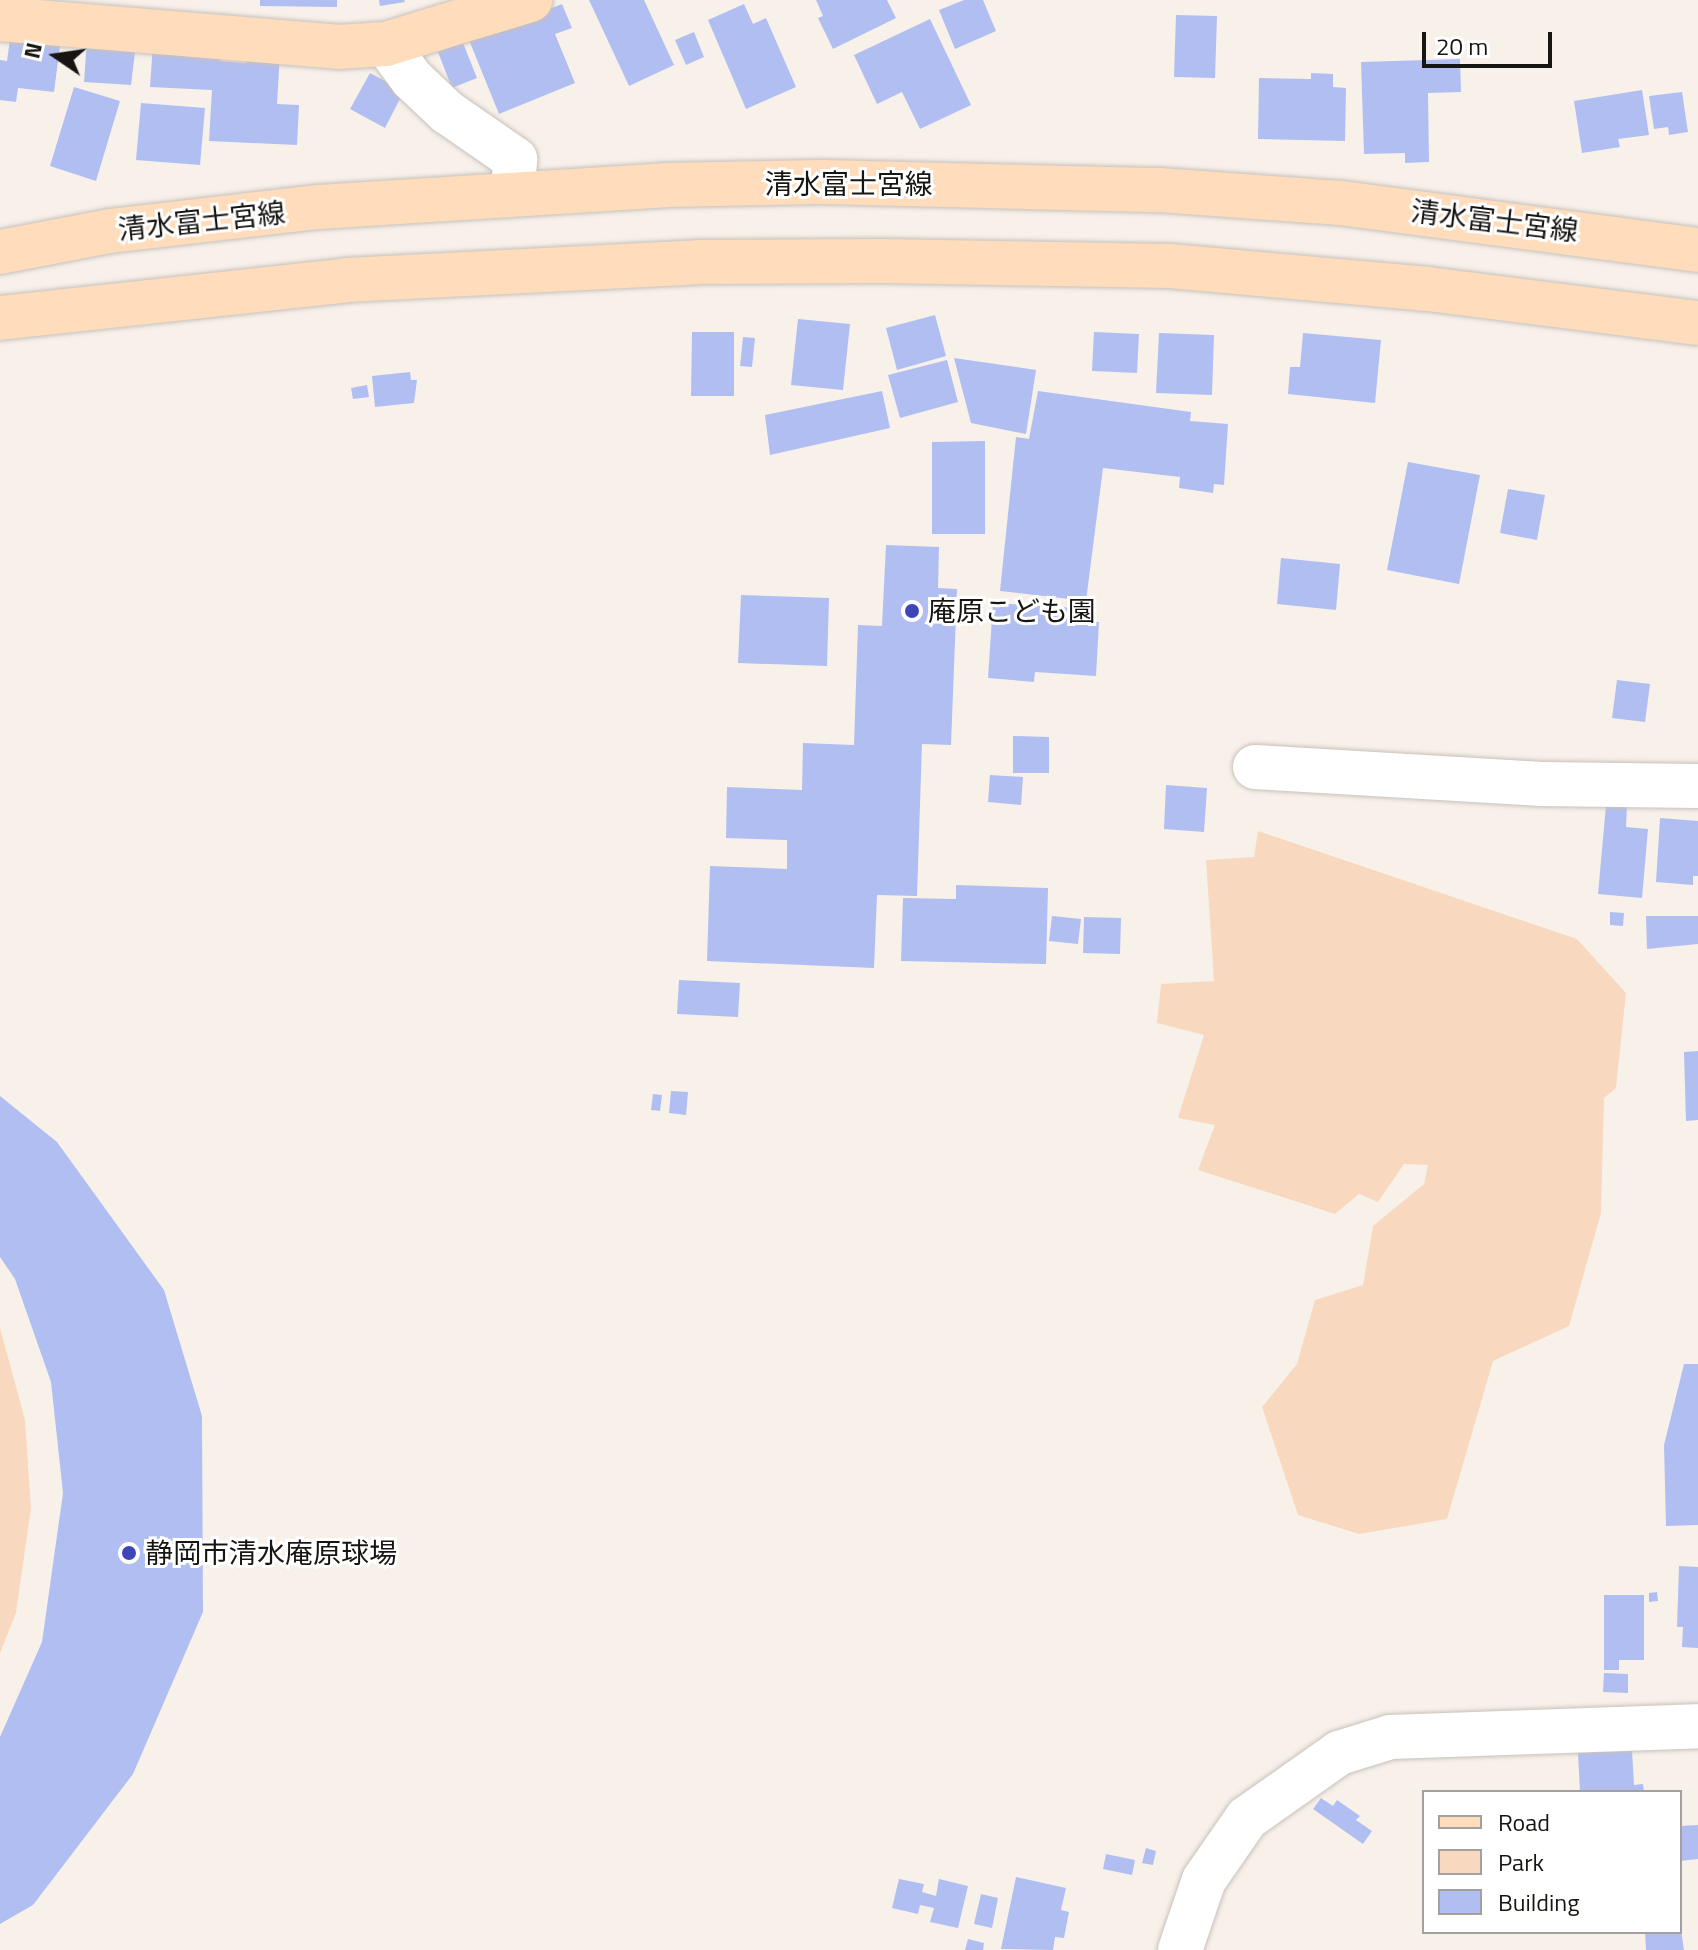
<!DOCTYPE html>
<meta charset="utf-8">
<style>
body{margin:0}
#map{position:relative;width:1698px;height:1950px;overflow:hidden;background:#f8f1ea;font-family:"Titillium Web","Noto Sans JP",sans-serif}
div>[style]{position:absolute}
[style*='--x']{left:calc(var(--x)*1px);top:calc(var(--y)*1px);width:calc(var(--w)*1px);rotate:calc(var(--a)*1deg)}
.green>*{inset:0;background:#f8d9bf}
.building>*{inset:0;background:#b1bef2}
.roads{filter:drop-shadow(0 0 2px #c8c1bb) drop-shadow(0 0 2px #c8c1bb)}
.minor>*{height:44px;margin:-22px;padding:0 22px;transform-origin:22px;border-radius:22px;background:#fff}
.major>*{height:44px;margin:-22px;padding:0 22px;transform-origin:22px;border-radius:22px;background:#fedcbc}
.dots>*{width:22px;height:22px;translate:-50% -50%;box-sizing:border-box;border:4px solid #fff;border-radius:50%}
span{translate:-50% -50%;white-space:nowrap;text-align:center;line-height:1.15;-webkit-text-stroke:6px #fff;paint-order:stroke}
.street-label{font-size:28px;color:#171512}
.poi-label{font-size:28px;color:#171512}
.left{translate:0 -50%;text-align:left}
.legend{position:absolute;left:1422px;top:1790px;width:260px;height:144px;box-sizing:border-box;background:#fff;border:2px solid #a2a1a0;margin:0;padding:10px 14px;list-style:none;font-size:24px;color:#171512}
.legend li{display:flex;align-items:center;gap:16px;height:40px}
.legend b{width:40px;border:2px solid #a2a1a0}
.north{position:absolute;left:16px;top:16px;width:80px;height:80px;-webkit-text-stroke:6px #fff;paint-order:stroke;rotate:283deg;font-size:22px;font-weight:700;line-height:32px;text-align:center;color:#171512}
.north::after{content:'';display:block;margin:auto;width:28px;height:36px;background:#171512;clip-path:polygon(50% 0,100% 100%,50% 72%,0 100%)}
.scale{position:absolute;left:1422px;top:32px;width:130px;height:36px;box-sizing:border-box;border:4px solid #171512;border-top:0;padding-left:10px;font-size:24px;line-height:28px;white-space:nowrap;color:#171512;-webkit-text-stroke:6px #fff;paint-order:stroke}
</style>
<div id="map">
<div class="green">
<div style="clip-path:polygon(1258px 831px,1577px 939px,1626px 993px,1616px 1088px,1604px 1098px,1601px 1213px,1569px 1326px,1493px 1361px,1447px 1519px,1359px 1534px,1298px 1515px,1262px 1407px,1297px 1364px,1315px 1300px,1363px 1285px,1373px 1226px,1424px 1184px,1428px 1165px,1404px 1164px,1378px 1202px,1359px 1194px,1335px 1214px,1198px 1170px,1215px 1125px,1178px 1118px,1204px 1035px,1157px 1023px,1161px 984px,1214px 981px,1206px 860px,1254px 857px)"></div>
<div style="clip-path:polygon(0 1328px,25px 1420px,31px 1508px,16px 1613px,0 1653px)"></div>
</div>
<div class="building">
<div style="clip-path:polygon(260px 0,337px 0,337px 7px,260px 6px)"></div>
<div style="clip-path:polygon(379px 0,404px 0,405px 2px,380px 6px)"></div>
<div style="clip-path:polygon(589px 0,644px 0,674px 65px,629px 86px)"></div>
<div style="clip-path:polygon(816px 0,887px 0,896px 18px,833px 49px,818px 18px,823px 16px)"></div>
<div style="clip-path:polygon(964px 0,983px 0,996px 31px,955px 49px,939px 10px)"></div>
<div style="clip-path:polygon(562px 4px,572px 28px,555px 34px,575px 83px,499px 114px,469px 40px)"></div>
<div style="clip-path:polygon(744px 4px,753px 24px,766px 18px,796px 87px,746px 109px,708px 20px)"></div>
<div style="clip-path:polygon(1176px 15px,1217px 16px,1215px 78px,1174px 77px)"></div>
<div style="clip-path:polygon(930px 19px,971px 105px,920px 129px,902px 92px,877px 104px,854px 55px)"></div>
<div style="clip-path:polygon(694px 32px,704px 57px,686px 65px,675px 40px)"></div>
<div style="clip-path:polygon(10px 39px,60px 45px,54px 92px,18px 88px,16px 102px,0 100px,0 60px,7px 61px)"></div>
<div style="clip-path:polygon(87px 40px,136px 44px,131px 85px,84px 82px)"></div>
<div style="clip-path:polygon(153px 43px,220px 47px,220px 61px,246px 63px,247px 52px,280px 54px,277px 104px,299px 105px,297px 145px,209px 141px,212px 90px,150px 87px)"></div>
<div style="clip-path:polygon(463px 43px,477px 78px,452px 88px,438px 52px)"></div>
<div style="clip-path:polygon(1460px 59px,1461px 92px,1428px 93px,1429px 162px,1405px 163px,1405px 153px,1364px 154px,1361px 62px)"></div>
<div style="clip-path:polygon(370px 73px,404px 91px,385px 128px,350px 109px)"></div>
<div style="clip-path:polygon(1311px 73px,1333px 74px,1333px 87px,1346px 88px,1345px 141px,1258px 139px,1259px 78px,1311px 79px)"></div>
<div style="clip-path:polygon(74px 87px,120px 101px,96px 181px,50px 166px)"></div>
<div style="clip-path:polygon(1642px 90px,1649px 135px,1618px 139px,1620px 147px,1582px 153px,1574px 101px)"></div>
<div style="clip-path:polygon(1682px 92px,1688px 132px,1669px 135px,1668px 127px,1654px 129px,1649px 96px)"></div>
<div style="clip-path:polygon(141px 103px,205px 108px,200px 165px,136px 160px)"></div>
<div style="clip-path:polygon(935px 315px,946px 356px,897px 370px,886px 328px)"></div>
<div style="clip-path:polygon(798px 319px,850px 324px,843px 390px,791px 385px)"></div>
<div style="clip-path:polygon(692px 332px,734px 332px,734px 396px,691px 396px)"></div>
<div style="clip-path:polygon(1094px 332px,1139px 334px,1137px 373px,1092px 371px)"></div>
<div style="clip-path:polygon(1159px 333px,1214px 335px,1212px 395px,1156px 393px)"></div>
<div style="clip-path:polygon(1303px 333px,1381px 340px,1375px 403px,1288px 394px,1290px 367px,1300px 367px)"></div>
<div style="clip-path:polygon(743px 337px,755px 338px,752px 367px,740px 366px)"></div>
<div style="clip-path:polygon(954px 358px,1036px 370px,1026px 434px,971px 423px)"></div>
<div style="clip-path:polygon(947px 360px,958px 402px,900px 418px,888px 375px)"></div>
<div style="clip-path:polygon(410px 372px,411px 380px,417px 380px,414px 403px,375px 407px,372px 376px)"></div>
<div style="clip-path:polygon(367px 385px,369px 397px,353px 399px,351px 388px)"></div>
<div style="clip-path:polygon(882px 391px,890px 428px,770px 455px,765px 415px)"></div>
<div style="clip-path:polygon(1038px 391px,1191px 412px,1190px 421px,1228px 424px,1224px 485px,1214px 484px,1213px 493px,1179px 488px,1180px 477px,1103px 468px,1086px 601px,1000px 591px,1016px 437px,1029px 439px)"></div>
<div style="clip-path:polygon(985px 441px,985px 534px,932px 534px,932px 442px)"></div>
<div style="clip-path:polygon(1408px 462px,1480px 475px,1459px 584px,1387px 570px)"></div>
<div style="clip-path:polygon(1508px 489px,1545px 495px,1537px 540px,1500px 533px)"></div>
<div style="clip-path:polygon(886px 545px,939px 547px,938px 588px,957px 589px,951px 745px,922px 744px,917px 896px,877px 895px,874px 968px,707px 961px,710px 866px,787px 869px,787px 840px,726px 838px,727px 787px,802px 790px,803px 743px,854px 745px,858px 625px,882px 626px)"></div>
<div style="clip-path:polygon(1281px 558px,1340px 564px,1336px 610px,1277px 604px)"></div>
<div style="clip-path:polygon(741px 595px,829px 598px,827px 666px,738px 663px)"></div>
<div style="clip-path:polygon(993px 603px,1093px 609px,1092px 622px,1099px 622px,1096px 676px,1035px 672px,1034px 682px,988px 678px)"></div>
<div style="clip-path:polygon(1617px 680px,1650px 684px,1645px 722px,1612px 718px)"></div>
<div style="clip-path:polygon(1013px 736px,1049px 737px,1049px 773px,1013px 773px)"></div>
<div style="clip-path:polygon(990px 775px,1023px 777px,1021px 805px,988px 802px)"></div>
<div style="clip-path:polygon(1166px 785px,1207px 788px,1204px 832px,1164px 829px)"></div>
<div style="clip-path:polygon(1606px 805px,1627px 806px,1626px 827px,1648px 829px,1642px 898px,1598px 894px)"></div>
<div style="clip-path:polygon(1660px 818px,1698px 821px,1698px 876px,1693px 876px,1693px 885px,1656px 882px)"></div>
<div style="clip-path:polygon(956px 885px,1048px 888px,1046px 964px,901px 961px,903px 898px,956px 899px)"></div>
<div style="clip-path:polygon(1610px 912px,1624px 913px,1623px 926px,1610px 925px)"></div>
<div style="clip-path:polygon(1052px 916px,1081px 919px,1078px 944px,1049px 941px)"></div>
<div style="clip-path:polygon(1646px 916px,1698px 916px,1698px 944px,1647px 949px)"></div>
<div style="clip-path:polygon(1084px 917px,1121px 918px,1120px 954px,1083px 953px)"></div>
<div style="clip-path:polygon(679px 980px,740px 983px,738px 1017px,677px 1014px)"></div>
<div style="clip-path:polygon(1698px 1051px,1698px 1120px,1686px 1121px,1684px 1052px)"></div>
<div style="clip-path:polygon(671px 1091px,688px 1092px,686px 1115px,669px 1113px)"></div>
<div style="clip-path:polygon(653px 1094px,662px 1095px,660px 1111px,651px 1110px)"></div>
<div style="clip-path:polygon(0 1096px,57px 1142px,164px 1290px,202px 1416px,203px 1612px,133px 1774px,33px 1905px,0 1924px,0 1737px,42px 1642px,63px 1493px,51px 1382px,15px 1279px,0 1257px)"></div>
<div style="clip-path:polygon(1684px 1364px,1698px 1364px,1698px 1525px,1666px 1526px,1664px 1445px)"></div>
<div style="clip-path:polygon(1679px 1566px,1698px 1567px,1698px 1648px,1682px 1647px,1683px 1627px,1677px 1627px)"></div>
<div style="clip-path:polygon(1657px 1592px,1658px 1601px,1649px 1602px,1649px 1593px)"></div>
<div style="clip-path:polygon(1604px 1595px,1644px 1595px,1644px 1660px,1619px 1660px,1619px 1670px,1604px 1670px)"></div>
<div style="clip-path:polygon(1604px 1673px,1628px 1674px,1628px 1693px,1603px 1692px)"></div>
<div style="clip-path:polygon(1632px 1751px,1634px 1785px,1643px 1784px,1644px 1792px,1580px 1792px,1578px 1753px)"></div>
<div style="clip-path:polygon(1321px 1798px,1333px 1806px,1337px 1800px,1360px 1816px,1356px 1820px,1372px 1831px,1363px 1844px,1313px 1809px)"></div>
<div style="clip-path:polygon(1698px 1825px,1698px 1859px,1680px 1861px,1680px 1826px)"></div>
<div style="clip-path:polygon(1146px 1848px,1156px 1851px,1153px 1865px,1142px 1863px)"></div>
<div style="clip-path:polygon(1106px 1854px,1135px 1860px,1132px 1875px,1103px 1869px)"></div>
<div style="clip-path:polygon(1016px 1877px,1066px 1888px,1061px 1910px,1069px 1912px,1064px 1938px,1055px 1937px,1053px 1950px,1001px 1949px)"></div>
<div style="clip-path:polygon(899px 1879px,924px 1884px,922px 1892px,936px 1896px,939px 1879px,968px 1886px,958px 1928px,930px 1922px,934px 1908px,920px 1905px,918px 1914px,892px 1908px)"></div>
<div style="clip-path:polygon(981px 1894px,998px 1898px,992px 1928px,974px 1924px)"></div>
<div style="clip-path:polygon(1680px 1923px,1684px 1950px,1646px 1950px,1645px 1932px,1680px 1932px)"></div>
<div style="clip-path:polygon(968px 1939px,984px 1943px,983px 1950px,965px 1950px)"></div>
</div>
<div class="roads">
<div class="minor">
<div style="--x:386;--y:44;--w:44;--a:53.4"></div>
<div style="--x:412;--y:79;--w:48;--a:43.3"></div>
<div style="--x:447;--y:112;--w:83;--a:34.7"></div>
<div style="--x:515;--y:159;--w:34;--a:93"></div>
<div style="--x:1255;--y:767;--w:287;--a:3.4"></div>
<div style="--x:1541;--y:784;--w:157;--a:0.7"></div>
<div style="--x:1180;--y:1950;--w:74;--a:-71.1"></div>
<div style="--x:1204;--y:1880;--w:75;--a:-55.3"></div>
<div style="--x:1247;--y:1818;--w:113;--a:-35.2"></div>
<div style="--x:1339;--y:1753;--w:53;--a:-17.4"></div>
<div style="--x:1390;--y:1737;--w:308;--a:-2"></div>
</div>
<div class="major">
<div style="--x:0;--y:19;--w:339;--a:4.7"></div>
<div style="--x:338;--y:47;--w:48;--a:-3.6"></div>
<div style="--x:386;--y:44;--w:151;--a:-17"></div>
<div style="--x:0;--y:252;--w:112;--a:-10.8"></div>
<div style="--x:110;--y:231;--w:210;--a:-6.6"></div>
<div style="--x:319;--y:207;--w:347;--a:-3.6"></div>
<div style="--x:665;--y:185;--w:159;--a:-1.1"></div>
<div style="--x:824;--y:182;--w:335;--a:1.4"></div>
<div style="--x:1159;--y:190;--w:182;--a:4.1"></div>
<div style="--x:1341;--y:203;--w:360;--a:7.5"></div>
<div style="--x:0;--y:318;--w:349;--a:-6.2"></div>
<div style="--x:347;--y:280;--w:352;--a:-2.9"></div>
<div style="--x:699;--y:262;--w:184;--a:-0.3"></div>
<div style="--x:883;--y:261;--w:287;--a:1"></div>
<div style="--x:1170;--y:266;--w:259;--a:5.1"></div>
<div style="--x:1428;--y:289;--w:272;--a:7.2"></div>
</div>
</div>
<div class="dots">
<div style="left:912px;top:611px;background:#3d45b9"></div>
<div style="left:129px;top:1553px;background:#3d45b9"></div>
</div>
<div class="street-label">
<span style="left:849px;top:184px">清水富士宮線</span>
<span style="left:202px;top:221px;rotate:-6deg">清水富士宮線</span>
<span style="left:1495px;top:221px;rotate:7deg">清水富士宮線</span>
</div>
<div class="poi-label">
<span class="left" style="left:928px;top:611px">庵原こども園</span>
<span class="left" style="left:145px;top:1553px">静岡市清水庵原球場</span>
</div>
<ul class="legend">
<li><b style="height:10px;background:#fedcbc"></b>Road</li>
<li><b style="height:22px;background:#f8d9bf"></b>Park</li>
<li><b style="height:22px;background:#b1bef2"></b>Building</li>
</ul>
<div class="north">N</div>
<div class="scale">20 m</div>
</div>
